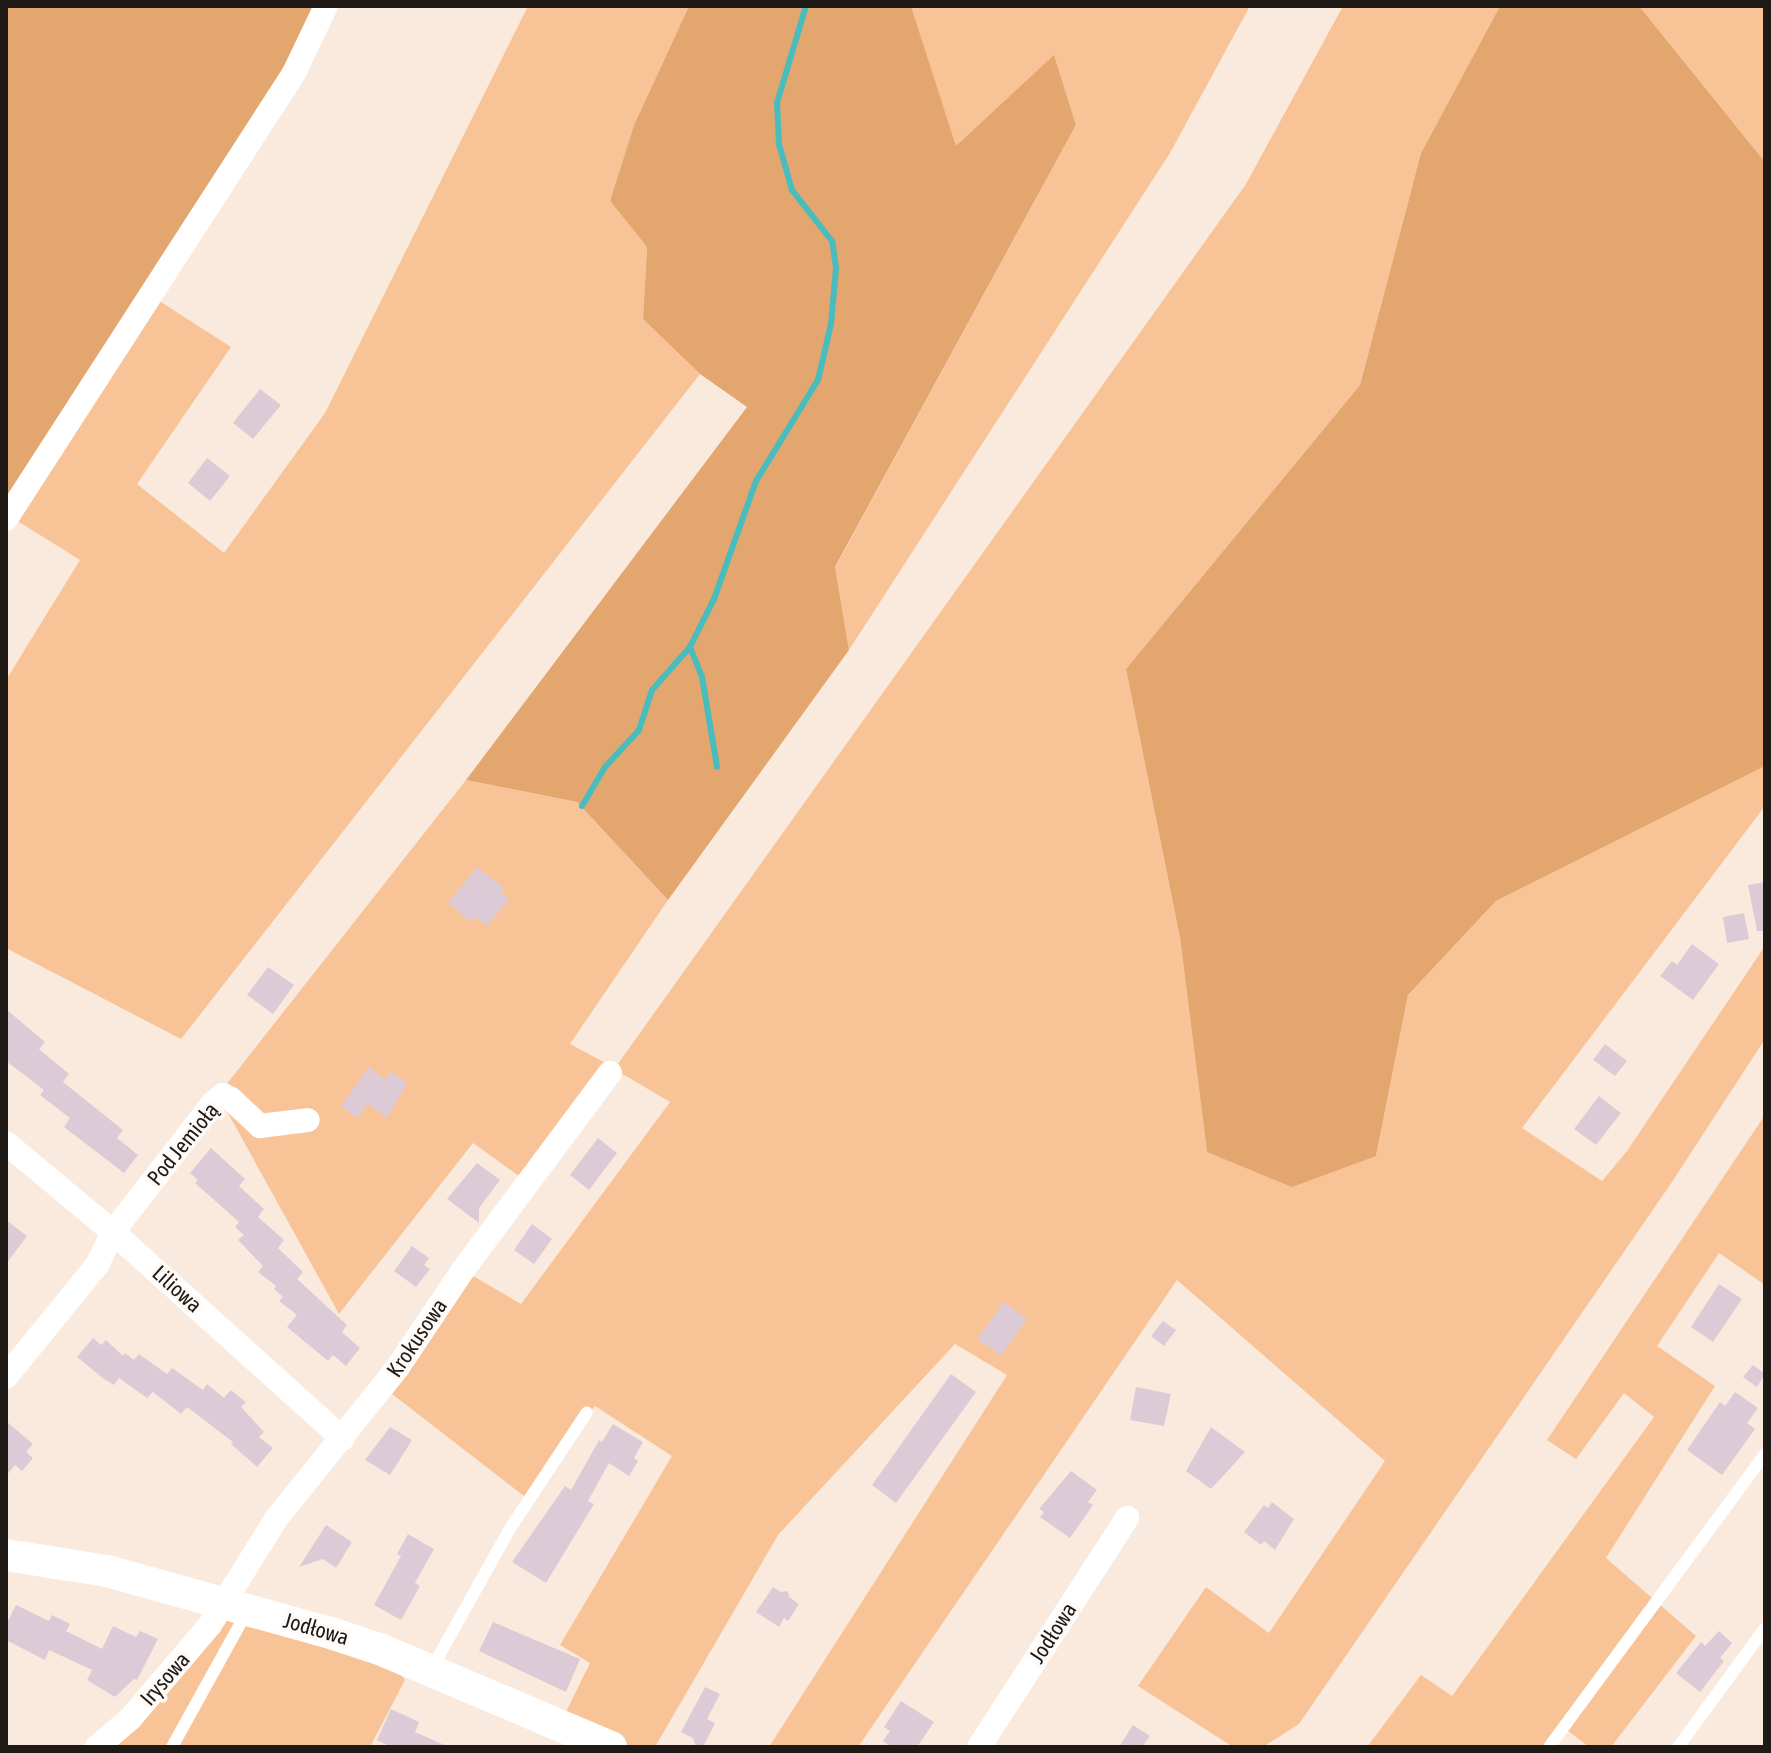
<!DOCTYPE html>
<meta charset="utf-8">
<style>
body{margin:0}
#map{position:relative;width:1771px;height:1753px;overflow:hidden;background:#faeadd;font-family:"Asap Condensed",sans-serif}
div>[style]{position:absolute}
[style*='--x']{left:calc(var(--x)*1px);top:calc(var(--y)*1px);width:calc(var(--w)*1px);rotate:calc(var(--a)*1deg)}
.green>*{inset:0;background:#f8c497}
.forest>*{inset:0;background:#e4a66f}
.stream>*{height:6px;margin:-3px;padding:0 3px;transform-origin:3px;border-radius:3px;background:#49bcbd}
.building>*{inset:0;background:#dccbd7}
.lane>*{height:12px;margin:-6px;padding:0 6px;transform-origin:6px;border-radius:6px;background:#fff}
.street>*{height:24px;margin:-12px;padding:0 12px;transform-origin:12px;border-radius:12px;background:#fff}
.secondary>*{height:32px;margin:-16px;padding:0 16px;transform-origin:16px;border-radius:16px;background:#fff}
span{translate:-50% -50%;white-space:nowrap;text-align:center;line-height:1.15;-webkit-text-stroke:7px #fdfaf7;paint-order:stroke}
.street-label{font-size:22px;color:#201a16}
.frame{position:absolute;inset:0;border:8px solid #201a16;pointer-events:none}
</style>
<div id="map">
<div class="green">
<div style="clip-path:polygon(528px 6px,689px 6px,634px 125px,610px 201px,647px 247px,643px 319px,700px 374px,181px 1039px,6px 948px,6px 680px,80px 560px,8px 515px,150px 295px,231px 347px,137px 484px,224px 553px,325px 413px)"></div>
<div style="clip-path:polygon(911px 6px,1250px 6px,1170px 153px,849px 650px,835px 568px,1076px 125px,1054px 56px,956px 147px)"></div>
<div style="clip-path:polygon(1343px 6px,1500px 6px,1421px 153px,1360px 385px,1126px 669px,1180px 938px,1207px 1152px,1376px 1156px,1408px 995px,1496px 901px,1765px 766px,1765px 806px,1522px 1128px,1602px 1181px,1627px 1151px,1765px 946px,1765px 1039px,1672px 1182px,1299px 1724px,1263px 1747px,1233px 1747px,1138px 1686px,1206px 1587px,1269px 1633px,1385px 1461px,1177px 1280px,858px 1747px,769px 1747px,1007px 1375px,955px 1344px,778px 1535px,655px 1747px,609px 1747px,559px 1726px,590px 1663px,560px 1645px,672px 1456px,595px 1406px,524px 1496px,383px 1387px,463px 1270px,521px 1304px,670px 1102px,614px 1069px,526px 1181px,473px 1143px,339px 1314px,218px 1095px,466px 780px,577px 802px,668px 900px,570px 1044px,615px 1068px,1246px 184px)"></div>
<div style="clip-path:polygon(1639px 6px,1765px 6px,1765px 162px)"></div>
<div style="clip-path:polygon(1765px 1115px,1765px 1285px,1719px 1253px,1657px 1346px,1715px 1386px,1606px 1558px,1696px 1636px,1611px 1747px,1589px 1747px,1563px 1727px,1549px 1747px,1367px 1747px,1421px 1675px,1452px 1696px,1654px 1417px,1624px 1393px,1576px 1459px,1547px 1440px)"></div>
<div style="clip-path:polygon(225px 1603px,382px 1650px,405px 1680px,370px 1747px,97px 1747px)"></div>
</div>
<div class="forest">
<div style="clip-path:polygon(6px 6px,322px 6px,6px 519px)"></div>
<div style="clip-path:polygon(689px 6px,911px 6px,956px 146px,1054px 55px,1076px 125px,835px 567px,849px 650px,668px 900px,577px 802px,466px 780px,747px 407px,700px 374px,643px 319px,647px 247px,610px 201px,634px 125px)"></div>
<div style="clip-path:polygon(1500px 6px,1639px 6px,1765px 162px,1765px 766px,1496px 901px,1408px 995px,1376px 1156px,1292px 1187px,1207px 1152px,1180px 938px,1126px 669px,1360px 385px,1421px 153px)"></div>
</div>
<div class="stream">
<div style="--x:690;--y:647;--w:32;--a:68"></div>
<div style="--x:702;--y:677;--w:91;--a:80.5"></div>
<div style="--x:582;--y:806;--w:45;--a:-59.5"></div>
<div style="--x:605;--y:767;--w:50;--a:-47.4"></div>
<div style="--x:639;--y:730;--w:42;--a:-72"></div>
<div style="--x:652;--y:690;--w:57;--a:-48.5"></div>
<div style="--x:690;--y:647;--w:54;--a:-63.4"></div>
<div style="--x:714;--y:599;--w:125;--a:-70.4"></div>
<div style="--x:756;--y:481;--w:119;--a:-58.5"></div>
<div style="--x:818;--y:380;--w:57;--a:-76.9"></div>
<div style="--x:831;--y:324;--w:56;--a:-84.9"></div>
<div style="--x:836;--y:268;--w:27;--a:-98"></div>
<div style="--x:832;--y:241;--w:65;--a:-128.1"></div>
<div style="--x:792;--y:190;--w:48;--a:-105.8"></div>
<div style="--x:779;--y:144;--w:41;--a:-92.8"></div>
<div style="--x:777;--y:103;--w:101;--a:-73.4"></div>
</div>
<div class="building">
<div style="clip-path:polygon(260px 389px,281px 405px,253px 439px,233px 423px)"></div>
<div style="clip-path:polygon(207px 458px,230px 476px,210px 501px,188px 483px)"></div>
<div style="clip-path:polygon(477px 867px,504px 888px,501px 893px,509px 899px,487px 926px,475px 917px,471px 922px,448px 903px)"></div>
<div style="clip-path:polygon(1765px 882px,1765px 931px,1757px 931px,1748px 885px)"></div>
<div style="clip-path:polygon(1744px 913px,1749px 939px,1727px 943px,1723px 917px)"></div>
<div style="clip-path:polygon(1692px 944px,1719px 964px,1693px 1000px,1660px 976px,1672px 961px,1677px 965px)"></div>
<div style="clip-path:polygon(268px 967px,294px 985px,273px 1014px,247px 995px)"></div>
<div style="clip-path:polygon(6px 1009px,45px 1042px,39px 1049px,69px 1074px,63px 1082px,123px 1130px,117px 1138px,138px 1155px,124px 1173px,64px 1127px,70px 1118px,40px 1095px,44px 1090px,6px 1061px)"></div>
<div style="clip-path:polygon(1605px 1044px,1627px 1061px,1615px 1076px,1593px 1060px)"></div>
<div style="clip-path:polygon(369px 1067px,385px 1080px,391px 1072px,407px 1083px,387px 1118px,368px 1104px,357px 1118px,341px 1106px)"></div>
<div style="clip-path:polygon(1599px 1096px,1621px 1113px,1596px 1145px,1574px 1129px)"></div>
<div style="clip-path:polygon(598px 1138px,617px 1153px,589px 1190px,570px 1175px)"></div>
<div style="clip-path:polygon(211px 1148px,245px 1179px,239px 1186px,264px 1209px,258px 1217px,284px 1240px,278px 1248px,303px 1272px,297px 1279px,347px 1325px,342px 1332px,360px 1348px,346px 1366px,333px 1355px,328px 1361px,287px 1327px,297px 1315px,279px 1301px,283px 1297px,274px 1289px,276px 1286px,258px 1272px,263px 1266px,238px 1240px,244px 1235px,235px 1227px,239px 1222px,195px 1183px,198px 1180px,190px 1173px)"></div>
<div style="clip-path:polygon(477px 1163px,500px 1180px,479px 1208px,479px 1223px,447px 1199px)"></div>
<div style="clip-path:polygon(6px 1220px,27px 1236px,6px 1264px)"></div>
<div style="clip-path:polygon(532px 1224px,552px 1239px,534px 1264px,514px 1250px)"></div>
<div style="clip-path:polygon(412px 1246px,429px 1258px,424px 1265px,430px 1269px,416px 1287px,394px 1271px)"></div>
<div style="clip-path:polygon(1719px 1284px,1742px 1299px,1713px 1342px,1691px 1327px)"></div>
<div style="clip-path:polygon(1004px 1302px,1027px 1319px,1001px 1356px,977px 1339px)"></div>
<div style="clip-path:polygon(1163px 1321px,1176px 1330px,1164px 1346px,1151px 1336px)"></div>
<div style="clip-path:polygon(93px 1338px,101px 1345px,106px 1340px,123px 1356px,125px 1353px,134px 1360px,139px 1354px,167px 1374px,172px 1368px,203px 1390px,207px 1384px,224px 1398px,231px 1390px,246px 1402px,241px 1407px,264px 1432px,259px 1437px,273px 1448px,257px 1467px,231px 1444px,233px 1442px,187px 1407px,181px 1414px,153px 1392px,147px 1398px,119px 1378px,114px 1385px,104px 1379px,77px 1357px)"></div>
<div style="clip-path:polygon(1753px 1365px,1765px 1374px,1757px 1387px,1743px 1377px)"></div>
<div style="clip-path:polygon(951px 1374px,976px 1392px,896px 1503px,872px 1485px)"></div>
<div style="clip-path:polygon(1136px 1387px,1171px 1394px,1164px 1426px,1130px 1420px)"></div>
<div style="clip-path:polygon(1735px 1392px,1758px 1408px,1747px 1423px,1755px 1429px,1722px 1475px,1687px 1450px,1720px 1402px,1725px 1406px)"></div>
<div style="clip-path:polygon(6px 1421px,33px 1444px,26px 1452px,33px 1458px,22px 1471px,15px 1465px,6px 1476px)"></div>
<div style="clip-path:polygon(613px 1424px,643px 1442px,634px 1458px,638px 1461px,629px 1476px,609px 1463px,588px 1501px,594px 1504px,546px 1583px,512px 1562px,565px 1486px,571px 1490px,599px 1440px,602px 1442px)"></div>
<div style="clip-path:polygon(390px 1427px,412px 1440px,390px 1475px,365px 1460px)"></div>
<div style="clip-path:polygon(1211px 1427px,1245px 1452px,1211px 1489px,1186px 1471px)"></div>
<div style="clip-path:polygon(1071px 1471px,1097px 1490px,1088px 1502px,1093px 1505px,1070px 1538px,1040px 1517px,1044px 1512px,1039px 1509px)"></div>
<div style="clip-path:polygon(1272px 1502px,1294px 1519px,1275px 1550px,1264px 1541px,1261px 1545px,1244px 1532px,1264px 1505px,1268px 1508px)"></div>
<div style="clip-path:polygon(326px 1525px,352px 1542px,336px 1568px,323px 1559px,299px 1567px)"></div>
<div style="clip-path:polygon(408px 1534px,434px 1549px,415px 1583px,420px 1586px,401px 1620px,374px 1605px,401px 1556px,397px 1554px)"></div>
<div style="clip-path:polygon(773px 1587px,781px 1592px,788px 1591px,789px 1597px,799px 1604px,788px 1621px,784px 1618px,779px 1627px,756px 1612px)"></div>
<div style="clip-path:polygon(16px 1605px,49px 1621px,52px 1615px,70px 1624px,66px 1631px,102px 1649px,113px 1626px,136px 1637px,140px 1631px,158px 1639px,137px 1680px,134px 1679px,115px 1697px,87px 1680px,92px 1670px,49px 1650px,45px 1660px,6px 1640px,6px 1625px)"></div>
<div style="clip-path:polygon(493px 1622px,580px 1659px,566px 1692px,479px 1651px)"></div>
<div style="clip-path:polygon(1719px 1631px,1732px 1643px,1720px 1658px,1724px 1661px,1700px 1692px,1676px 1673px,1701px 1642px,1705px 1646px)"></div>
<div style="clip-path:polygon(705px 1687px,720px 1694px,707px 1719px,715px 1723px,703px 1747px,696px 1747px,693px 1738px,681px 1732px)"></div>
<div style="clip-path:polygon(901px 1701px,934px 1722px,917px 1747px,891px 1747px,883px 1741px,890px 1731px,884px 1727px)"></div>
<div style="clip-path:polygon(391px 1709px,419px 1722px,415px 1732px,449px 1747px,391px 1747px,377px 1740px)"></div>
<div style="clip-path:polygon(1133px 1725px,1150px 1736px,1142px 1747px,1119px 1747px)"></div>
</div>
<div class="lane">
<div style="--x:432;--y:1668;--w:158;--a:-60.8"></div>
<div style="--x:509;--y:1530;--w:141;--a:-56.5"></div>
<div style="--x:172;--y:1747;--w:157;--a:-61"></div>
<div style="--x:1549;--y:1747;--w:364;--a:-53.6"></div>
<div style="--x:1678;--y:1747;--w:147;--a:-53.8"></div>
</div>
<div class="street">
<div style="--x:6;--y:519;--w:531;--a:-57.15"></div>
<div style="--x:294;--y:73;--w:74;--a:-64.5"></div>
<div style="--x:6;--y:1143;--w:139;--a:39.8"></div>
<div style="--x:113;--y:1232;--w:309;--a:42"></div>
<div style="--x:6;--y:1377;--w:144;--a:-50.9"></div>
<div style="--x:97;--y:1265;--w:37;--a:-64"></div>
<div style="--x:113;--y:1232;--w:163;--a:-52.2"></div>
<div style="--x:213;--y:1103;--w:13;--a:-39"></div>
<div style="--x:223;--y:1095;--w:9;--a:27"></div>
<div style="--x:231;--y:1099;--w:40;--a:43"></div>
<div style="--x:260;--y:1126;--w:48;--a:-7.1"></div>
<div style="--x:97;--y:1747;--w:43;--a:-40.3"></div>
<div style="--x:130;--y:1719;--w:123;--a:-49.6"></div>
<div style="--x:210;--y:1625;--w:125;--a:-58.1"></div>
<div style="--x:276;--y:1519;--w:195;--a:-51.2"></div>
<div style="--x:398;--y:1367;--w:117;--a:-56.2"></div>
<div style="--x:463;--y:1270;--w:246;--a:-53.3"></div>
<div style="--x:979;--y:1747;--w:273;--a:-57.1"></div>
</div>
<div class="secondary">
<div style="--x:6;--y:1555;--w:102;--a:9"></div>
<div style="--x:107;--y:1571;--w:236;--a:15.5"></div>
<div style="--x:334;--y:1634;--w:51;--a:18.4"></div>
<div style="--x:382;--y:1650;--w:249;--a:23"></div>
</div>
<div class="street-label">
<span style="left:183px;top:1144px;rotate:-51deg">Pod Jemiołą</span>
<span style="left:177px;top:1289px;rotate:42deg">Liliowa</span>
<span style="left:417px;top:1338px;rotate:-56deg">Krokusowa</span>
<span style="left:316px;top:1629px;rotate:16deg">Jodłowa</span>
<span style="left:1053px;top:1633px;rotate:-57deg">Jodłowa</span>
<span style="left:165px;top:1679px;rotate:-49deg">Irysowa</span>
</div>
<div class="frame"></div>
</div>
